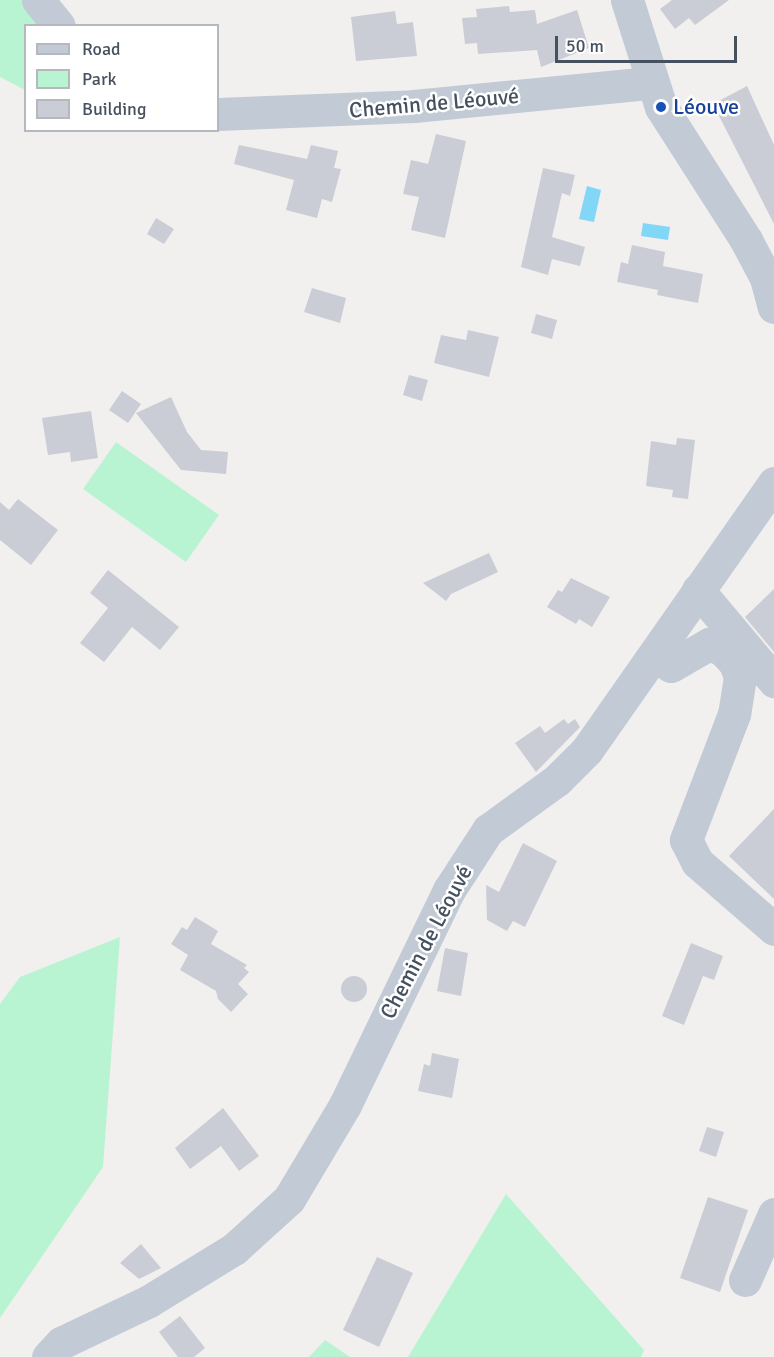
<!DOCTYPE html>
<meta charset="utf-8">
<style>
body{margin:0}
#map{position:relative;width:774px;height:1357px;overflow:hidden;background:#f2efef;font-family:Signika,sans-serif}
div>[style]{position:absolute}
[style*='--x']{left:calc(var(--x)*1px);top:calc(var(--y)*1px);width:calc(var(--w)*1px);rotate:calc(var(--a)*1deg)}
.green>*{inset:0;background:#b9f4d2}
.water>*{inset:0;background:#81d7f5}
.building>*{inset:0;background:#cacdd5}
.round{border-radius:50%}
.minor>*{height:33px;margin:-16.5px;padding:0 16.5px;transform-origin:16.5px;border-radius:16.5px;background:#c1cad5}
.dots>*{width:16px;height:16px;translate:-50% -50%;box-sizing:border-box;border:3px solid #fff;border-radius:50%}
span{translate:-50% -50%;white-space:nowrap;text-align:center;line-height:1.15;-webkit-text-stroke:5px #fff;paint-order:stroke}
.street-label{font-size:22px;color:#45515e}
.transit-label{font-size:22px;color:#164399}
.left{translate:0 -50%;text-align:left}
.legend{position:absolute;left:24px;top:24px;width:195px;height:108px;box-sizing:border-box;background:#fff;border:2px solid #b5b9bf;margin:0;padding:8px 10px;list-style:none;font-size:18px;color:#45515e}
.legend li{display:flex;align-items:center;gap:12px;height:30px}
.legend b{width:30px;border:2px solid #b5b9bf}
.scale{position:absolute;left:555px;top:36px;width:182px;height:27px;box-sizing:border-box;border:3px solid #45515e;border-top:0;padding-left:8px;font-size:18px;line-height:21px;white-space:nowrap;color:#45515e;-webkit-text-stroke:4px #fff;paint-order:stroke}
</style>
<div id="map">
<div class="green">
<div style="clip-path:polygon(0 0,58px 0,52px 25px,26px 26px,25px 90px,0 77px)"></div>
<div style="clip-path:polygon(116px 442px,219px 515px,186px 562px,83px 489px)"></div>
<div style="clip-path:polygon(120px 937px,103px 1167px,0 1318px,0 1004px,20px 977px)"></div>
<div style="clip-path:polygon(506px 1194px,644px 1350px,641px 1357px,408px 1357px)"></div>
<div style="clip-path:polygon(325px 1340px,350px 1357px,309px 1357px)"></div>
</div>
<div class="water">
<div style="clip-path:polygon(587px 186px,601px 190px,594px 222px,579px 219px)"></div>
<div style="clip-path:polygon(643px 223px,670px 227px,668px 240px,641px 236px)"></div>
</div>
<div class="building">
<div style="clip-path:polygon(672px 0,729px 0,695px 25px,689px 18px,675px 29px,660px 9px)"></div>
<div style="clip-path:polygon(509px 6px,510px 12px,535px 10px,537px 24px,577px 10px,589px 48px,541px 67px,537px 50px,478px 54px,477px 43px,465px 44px,462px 18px,477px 17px,476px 9px)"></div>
<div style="clip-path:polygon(395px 11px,397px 24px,413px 22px,417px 56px,356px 61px,351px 17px)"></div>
<div style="clip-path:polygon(747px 86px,774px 145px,774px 224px,713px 104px)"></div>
<div style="clip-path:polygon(436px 134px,466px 141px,445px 238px,411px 230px,419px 197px,403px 194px,411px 160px,428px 164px)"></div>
<div style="clip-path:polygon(239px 145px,307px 159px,311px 145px,338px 151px,334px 168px,341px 169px,332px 202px,322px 199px,317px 218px,286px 210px,294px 180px,234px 164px)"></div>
<div style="clip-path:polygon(543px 168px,575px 175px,570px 196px,562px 193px,552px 237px,585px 247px,580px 266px,552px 259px,548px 275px,521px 267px)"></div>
<div style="clip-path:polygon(156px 218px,174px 229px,164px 244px,147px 234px)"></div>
<div style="clip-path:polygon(632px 245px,665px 252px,663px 266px,703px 274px,698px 303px,657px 295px,658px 290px,617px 282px,621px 262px,628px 264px)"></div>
<div style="clip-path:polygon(312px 288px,346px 298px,340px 323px,304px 312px)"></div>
<div style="clip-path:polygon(536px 314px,557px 320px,552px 339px,531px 333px)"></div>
<div style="clip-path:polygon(468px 330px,499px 337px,489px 377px,434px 363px,441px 335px,466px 340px)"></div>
<div style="clip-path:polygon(409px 375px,428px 380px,422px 401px,403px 395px)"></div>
<div style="clip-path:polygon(122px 391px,141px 404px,128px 423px,109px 410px)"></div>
<div style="clip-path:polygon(171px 397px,187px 432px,201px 450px,228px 452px,226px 474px,181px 470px,136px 413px)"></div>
<div style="clip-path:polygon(91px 411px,98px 458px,71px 462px,70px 452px,48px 455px,42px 418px)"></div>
<div style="clip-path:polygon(677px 438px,695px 440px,688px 499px,672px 497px,673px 490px,646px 486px,651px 441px,676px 445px)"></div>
<div style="clip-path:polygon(18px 499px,58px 530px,31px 565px,0 540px,0 502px,9px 510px)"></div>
<div style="clip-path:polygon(489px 553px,498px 572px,451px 594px,446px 601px,423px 583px)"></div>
<div style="clip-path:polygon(108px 570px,179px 627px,160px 650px,132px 627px,104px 662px,80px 643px,108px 608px,90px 593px)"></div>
<div style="clip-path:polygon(571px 578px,610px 597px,592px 627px,579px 619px,576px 624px,547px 607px,558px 590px,562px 592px)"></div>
<div style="clip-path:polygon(774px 589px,774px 652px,745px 617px)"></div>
<div style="clip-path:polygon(564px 719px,568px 724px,575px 719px,580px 727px,536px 772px,515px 743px,540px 726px,545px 733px)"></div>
<div style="clip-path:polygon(774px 809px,774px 899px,729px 856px)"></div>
<div style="clip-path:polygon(523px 843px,557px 861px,525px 927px,513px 921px,507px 931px,487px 920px,486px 885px,499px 892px)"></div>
<div style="clip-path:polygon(195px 917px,218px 931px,211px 944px,247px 965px,244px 968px,249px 972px,238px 984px,248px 994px,231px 1012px,218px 999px,216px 991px,180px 970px,188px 955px,171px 944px,182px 927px,187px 930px)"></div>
<div style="clip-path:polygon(691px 943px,723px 956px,714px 980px,703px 976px,684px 1025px,662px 1016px)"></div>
<div style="clip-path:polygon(445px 948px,468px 953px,461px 996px,437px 991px)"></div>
<div class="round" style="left:341px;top:976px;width:26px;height:26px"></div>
<div style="clip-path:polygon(432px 1053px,459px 1059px,452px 1098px,418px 1091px,424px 1064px,430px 1066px)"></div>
<div style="clip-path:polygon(223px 1108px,259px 1156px,239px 1171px,221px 1146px,190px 1169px,175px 1148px)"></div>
<div style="clip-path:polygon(707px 1127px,724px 1132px,716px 1157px,699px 1151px)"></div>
<div style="clip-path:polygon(708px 1197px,748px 1210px,720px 1292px,680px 1278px)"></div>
<div style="clip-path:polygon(141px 1244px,161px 1268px,139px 1279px,120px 1263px)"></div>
<div style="clip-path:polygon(377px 1257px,413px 1273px,379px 1347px,343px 1330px)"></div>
<div style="clip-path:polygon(180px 1316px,205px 1348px,194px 1357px,178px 1357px,159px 1332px)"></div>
</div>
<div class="minor">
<div style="--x:38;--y:0;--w:33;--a:51"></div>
<div style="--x:627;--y:0;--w:112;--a:72.4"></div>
<div style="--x:661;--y:107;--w:158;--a:57.4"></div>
<div style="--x:746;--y:240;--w:43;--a:62.2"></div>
<div style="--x:766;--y:278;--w:30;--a:75"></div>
<div style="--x:218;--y:114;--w:196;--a:-2.3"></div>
<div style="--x:414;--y:106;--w:237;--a:-5.6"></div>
<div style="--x:698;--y:590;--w:119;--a:50.1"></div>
<div style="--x:655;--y:655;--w:19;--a:35"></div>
<div style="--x:671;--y:666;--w:44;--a:-30.1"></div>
<div style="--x:709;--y:644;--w:15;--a:23"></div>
<div style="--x:723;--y:650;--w:18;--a:47"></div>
<div style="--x:735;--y:663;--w:15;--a:70"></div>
<div style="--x:740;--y:677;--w:37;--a:99"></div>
<div style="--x:734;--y:714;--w:135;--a:110.9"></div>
<div style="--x:686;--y:840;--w:25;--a:63"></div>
<div style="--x:697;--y:862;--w:102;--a:41"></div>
<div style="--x:745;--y:1280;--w:72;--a:-66.3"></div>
<div style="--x:48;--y:1357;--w:19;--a:-47"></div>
<div style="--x:61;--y:1343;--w:98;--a:-25.5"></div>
<div style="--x:149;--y:1301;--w:100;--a:-31.5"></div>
<div style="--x:234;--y:1249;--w:74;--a:-42.3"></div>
<div style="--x:289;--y:1199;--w:109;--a:-59.2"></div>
<div style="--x:345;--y:1105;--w:239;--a:-64.2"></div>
<div style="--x:449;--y:890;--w:72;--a:-57"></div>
<div style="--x:488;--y:830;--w:85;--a:-35.9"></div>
<div style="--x:557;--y:780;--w:42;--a:-45"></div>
<div style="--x:587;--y:750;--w:326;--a:-55"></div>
</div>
<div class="dots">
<div style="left:661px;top:107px;background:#1a4fb4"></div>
</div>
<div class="street-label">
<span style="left:434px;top:103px;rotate:-5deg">Chemin de Léouvé</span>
<span style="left:426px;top:942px;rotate:-62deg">Chemin de Léouvé</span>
</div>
<div class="transit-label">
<span class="left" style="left:673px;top:107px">Léouve</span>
</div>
<ul class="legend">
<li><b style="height:8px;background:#c1cad5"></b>Road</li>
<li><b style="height:16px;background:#b9f4d2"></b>Park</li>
<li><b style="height:16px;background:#cacdd5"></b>Building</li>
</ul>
<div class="scale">50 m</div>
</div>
